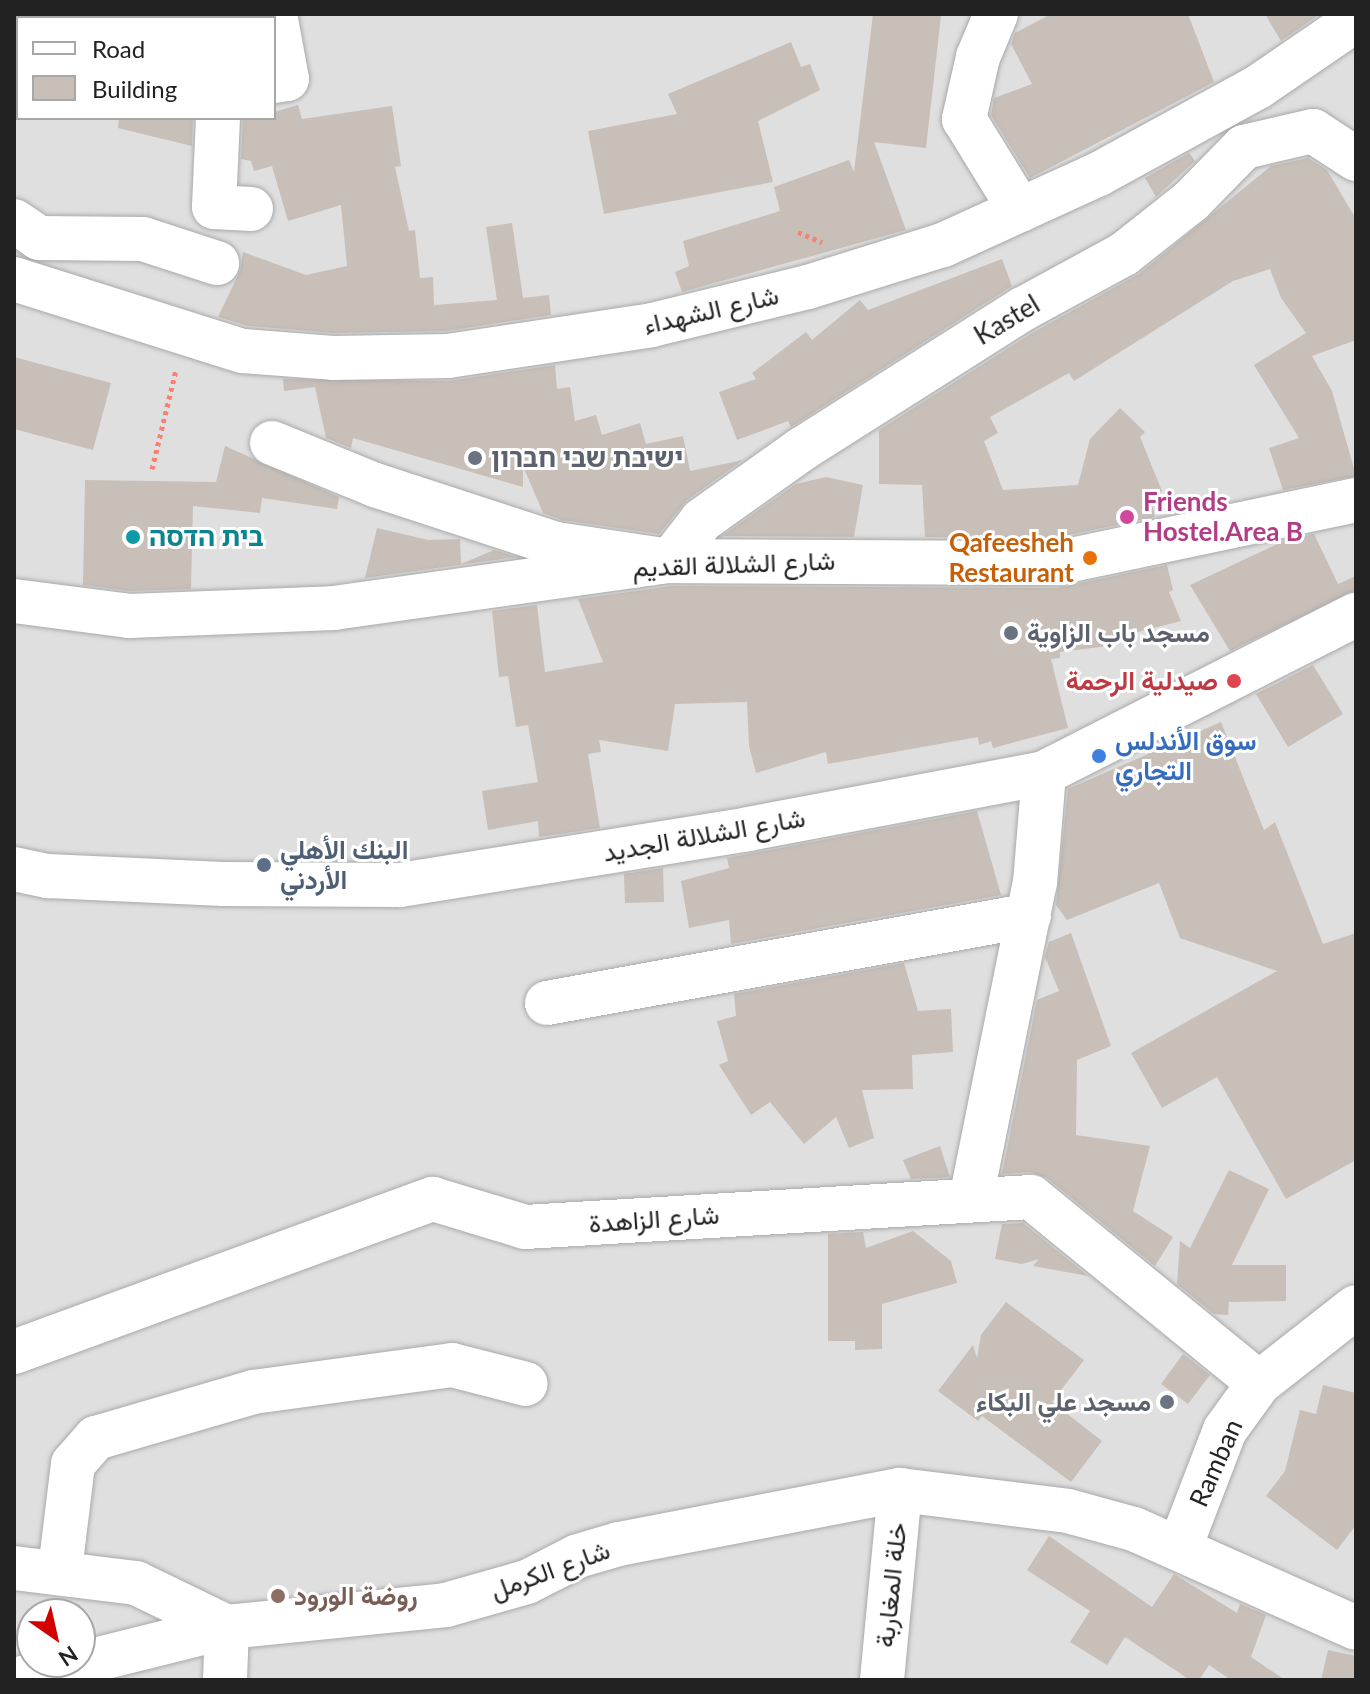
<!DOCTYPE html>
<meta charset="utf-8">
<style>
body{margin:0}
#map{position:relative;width:1370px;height:1694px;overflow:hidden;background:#f2efe9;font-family:Lato,Vazirmatn,"Noto Sans Hebrew",sans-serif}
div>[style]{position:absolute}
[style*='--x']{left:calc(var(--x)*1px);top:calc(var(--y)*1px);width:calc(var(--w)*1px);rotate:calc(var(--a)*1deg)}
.residential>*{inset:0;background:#e0dfdf}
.building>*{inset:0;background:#c7bfb8}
.path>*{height:5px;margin-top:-2.5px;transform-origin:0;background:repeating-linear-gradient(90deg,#fa8072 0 4px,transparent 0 8px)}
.roads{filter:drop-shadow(0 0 2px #a9a9a9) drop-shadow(0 0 2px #a9a9a9)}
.minor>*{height:44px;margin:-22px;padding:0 22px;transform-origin:22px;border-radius:22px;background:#fff}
.dots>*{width:22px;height:22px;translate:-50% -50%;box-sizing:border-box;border:4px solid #fff;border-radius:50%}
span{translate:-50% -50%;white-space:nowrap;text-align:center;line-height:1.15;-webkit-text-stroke:6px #fff;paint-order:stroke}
.street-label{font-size:26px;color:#222}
.worship-label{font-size:26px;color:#5b616d;font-weight:700}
.left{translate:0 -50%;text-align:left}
.right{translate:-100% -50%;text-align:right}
.hotel-label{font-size:26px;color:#b23c85;font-weight:700}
.culture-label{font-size:26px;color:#0d838f;font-weight:700}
.food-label{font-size:26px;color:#c56008;font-weight:700}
.health-label{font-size:26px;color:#be3a42;font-weight:700}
.shop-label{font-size:26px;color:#366cbe;font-weight:700}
.service-label{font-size:26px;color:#4e5e75;font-weight:700}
.education-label{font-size:26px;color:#785e54;font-weight:700}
.frame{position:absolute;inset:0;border:16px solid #222;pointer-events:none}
.legend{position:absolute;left:16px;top:16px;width:260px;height:104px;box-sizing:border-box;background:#fff;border:2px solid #a7a7a7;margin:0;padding:10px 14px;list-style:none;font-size:24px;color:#222}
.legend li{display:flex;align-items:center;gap:16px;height:40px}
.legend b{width:40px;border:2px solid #a7a7a7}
.north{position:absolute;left:16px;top:1598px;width:80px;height:80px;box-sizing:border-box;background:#fff;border:2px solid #a7a7a7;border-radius:50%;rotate:146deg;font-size:22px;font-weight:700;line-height:32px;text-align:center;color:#222}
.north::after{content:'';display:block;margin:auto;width:28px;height:36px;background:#d40000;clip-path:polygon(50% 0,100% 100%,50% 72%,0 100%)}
</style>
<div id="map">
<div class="residential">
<div style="clip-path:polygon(evenodd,14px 14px,1356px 14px,1356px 1680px,14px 1680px,14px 14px,18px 18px,274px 18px,274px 118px,18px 118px,18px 18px,14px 14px,32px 1614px,80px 1614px,80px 1662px,32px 1662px,32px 1614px)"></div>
</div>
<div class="building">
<div style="clip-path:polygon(873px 14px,941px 16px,926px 148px,874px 142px,906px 230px,682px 292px,675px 272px,689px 266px,683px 241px,780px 211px,774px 187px,849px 160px,854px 172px)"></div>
<div style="clip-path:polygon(1051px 14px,1188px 14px,1214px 82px,1030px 178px,991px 115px,994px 98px,1032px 84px,1011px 44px,1015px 33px)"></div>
<div style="clip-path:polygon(1265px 14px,1320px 14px,1281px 41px)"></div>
<div style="clip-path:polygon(791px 42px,801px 67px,810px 64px,820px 90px,758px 121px,773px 182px,604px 214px,588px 131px,677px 114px,668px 94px)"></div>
<div style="clip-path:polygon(298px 105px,302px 119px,392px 106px,401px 166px,395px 167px,409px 231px,415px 230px,420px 278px,433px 277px,434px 305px,497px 300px,486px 227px,512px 223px,523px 298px,549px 295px,551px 315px,446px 331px,334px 333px,248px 326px,218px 317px,240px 271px,243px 252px,306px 275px,347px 266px,341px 205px,288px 221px,272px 166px,254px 171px,251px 161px,241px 159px,243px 118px,274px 118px,274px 112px)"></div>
<div style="clip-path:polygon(119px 118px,193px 118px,192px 146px,118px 128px)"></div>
<div style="clip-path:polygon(1189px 153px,1195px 161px,1156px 197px,1145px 178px)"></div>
<div style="clip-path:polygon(1308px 158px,1327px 170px,1356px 219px,1356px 340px,1312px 356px,1332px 391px,1356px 476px,1283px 490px,1269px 448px,1299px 438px,1254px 365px,1306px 333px,1281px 298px,1270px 269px,1233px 281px,1074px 381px,1069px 373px,990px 417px,998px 433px,984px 441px,1003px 490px,1078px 485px,1090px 439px,1120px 408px,1145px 432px,1140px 437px,1162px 491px,1150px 496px,1155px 517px,1054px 538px,925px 537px,922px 485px,879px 484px,879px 430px,1034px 332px,1139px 274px,1271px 166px)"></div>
<div style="clip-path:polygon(1002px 259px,1012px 286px,791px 427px,788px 421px,737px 440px,719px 392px,756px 379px,752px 373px,806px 332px,812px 340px,860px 300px,868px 310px)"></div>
<div style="clip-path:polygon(14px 357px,111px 383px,93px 450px,14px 429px)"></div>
<div style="clip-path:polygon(555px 365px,557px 389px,570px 387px,575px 421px,596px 415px,602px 435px,640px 423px,646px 444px,683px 436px,690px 471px,743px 460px,687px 500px,659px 534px,562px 520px,543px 513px,523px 466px,523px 487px,353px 438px,351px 448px,326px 438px,315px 387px,284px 391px,283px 379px,448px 381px)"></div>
<div style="clip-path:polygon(225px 446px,339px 497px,337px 509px,262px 498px,260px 513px,193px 506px,191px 589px,130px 591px,83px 585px,85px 480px,216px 482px)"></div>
<div style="clip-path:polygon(826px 477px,863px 485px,854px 537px,722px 536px,796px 484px)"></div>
<div style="clip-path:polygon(377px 528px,428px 540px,460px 539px,461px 564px,494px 550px,516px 557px,365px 578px)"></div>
<div style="clip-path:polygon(1314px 534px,1338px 584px,1356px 576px,1356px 590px,1230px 651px,1190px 585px,1284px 541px)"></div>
<div style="clip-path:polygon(1167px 565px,1173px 590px,1169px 592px,1181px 621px,1107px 640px,1108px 646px,1060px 652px,1060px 658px,1051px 659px,1068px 728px,993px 748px,991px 741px,979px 745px,978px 737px,828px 764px,826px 752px,756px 773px,749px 746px,747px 702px,675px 704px,668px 751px,599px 740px,601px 752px,588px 754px,600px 828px,539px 837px,538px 821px,488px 830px,482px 791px,538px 782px,528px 725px,516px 727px,508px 676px,499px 677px,492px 611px,537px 605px,545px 672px,603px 662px,578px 599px,672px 586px,1057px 588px)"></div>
<div style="clip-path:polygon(1313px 665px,1343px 714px,1288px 747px,1256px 694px)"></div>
<div style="clip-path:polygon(1221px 722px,1264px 830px,1275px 822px,1323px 944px,1356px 933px,1356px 1160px,1286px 1199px,1217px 1077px,1162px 1108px,1131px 1053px,1277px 971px,1180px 938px,1159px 883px,1067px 920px,1056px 905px,1068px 789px)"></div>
<div style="clip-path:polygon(977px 811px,1001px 895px,731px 944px,729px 920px,689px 928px,681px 881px,729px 868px,727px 858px)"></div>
<div style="clip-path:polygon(663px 868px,664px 902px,625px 903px,624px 874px)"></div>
<div style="clip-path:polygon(1071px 933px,1111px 1046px,1077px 1060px,1076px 1135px,1150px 1146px,1133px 1211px,1173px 1237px,1155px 1266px,1047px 1178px,1030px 1172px,1002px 1174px,1037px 1000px,1059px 991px,1045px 957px,1049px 942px)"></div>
<div style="clip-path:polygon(904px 963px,918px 1011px,951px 1009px,953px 1052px,912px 1055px,913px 1089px,862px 1090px,874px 1138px,849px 1148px,836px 1117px,804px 1144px,770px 1102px,751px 1115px,719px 1065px,728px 1061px,717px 1021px,736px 1016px,734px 994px)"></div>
<div style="clip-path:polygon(940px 1146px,950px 1177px,911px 1179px,903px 1160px)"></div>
<div style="clip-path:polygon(1229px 1170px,1269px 1189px,1232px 1265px,1286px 1265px,1286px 1301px,1229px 1302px,1228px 1315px,1214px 1314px,1177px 1284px,1180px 1241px,1190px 1248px)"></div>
<div style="clip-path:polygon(1023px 1223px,1088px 1276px,1033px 1266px,1039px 1259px,1022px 1264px,995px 1259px,1002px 1224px)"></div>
<div style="clip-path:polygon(913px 1231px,951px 1261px,957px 1283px,882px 1304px,882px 1349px,855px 1350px,855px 1341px,828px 1341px,828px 1234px,863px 1232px,866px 1248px)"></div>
<div style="clip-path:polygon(1006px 1302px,1084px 1360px,1052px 1402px,1102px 1441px,1071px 1482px,982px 1416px,978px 1421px,938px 1391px,973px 1345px,977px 1358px,981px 1335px)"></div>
<div style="clip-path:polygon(1183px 1354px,1210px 1375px,1188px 1404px,1161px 1384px)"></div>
<div style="clip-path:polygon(1323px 1385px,1356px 1393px,1356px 1525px,1337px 1550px,1266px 1496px,1285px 1471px,1300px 1410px,1316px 1414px)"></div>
<div style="clip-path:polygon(1049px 1536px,1152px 1607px,1174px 1574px,1237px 1613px,1240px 1604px,1266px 1615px,1251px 1657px,1285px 1680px,1231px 1680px,1209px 1665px,1199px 1680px,1190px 1680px,1125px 1637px,1107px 1665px,1070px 1642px,1090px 1611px,1027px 1570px)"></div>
<div style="clip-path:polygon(1328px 1650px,1356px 1656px,1356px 1680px,1321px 1680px)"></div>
</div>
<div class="path">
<div style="--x:798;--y:232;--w:26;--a:23"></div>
<div style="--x:152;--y:469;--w:102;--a:-76.4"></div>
</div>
<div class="roads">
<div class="minor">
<div style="--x:996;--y:14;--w:47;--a:112.7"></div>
<div style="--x:978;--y:57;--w:64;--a:102.7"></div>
<div style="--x:964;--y:119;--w:107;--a:58.4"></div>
<div style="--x:274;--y:81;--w:13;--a:-9"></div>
<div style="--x:287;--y:79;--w:66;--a:-100.5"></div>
<div style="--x:218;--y:118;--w:89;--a:92.6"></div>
<div style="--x:214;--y:207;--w:37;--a:3"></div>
<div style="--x:14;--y:221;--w:30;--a:34"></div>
<div style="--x:39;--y:238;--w:104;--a:0.6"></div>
<div style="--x:143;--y:239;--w:78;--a:18"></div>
<div style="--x:14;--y:279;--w:240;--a:17.5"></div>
<div style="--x:243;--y:351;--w:90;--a:4.4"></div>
<div style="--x:333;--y:358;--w:115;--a:-1"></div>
<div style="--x:448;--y:356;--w:206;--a:-8.6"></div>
<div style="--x:652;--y:325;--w:161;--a:-13.7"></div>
<div style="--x:808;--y:287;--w:141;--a:-17.3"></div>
<div style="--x:943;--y:245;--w:171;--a:-24.5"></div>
<div style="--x:1099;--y:174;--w:181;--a:-28.7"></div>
<div style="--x:1258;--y:87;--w:119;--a:-34.4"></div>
<div style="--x:272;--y:443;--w:111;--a:22.2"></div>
<div style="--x:375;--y:485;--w:190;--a:18.1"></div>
<div style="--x:556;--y:544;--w:115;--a:8.5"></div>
<div style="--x:670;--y:561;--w:52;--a:-52"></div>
<div style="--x:702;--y:520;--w:123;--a:-35.4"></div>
<div style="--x:802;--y:449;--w:262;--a:-32.4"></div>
<div style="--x:1023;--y:309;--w:115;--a:-28.6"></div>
<div style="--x:1124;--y:254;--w:85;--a:-38.3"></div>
<div style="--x:1191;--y:201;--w:76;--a:-45.5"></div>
<div style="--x:1244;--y:147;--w:71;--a:-13.1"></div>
<div style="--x:1313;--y:131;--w:51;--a:33.1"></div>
<div style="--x:14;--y:601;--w:116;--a:7.4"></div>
<div style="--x:129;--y:616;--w:205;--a:-2.2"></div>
<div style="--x:334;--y:608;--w:339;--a:-8"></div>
<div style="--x:670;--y:561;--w:387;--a:0.3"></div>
<div style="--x:1057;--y:563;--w:306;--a:-11.9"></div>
<div style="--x:14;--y:869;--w:35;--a:12"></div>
<div style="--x:48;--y:876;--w:175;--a:2.6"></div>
<div style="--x:223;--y:884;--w:177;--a:0.3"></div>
<div style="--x:400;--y:885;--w:352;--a:-9.1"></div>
<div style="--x:748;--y:829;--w:301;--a:-10.7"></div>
<div style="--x:1044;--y:773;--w:350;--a:-26.9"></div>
<div style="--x:547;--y:1003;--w:490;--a:-10.3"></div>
<div style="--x:971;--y:1199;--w:322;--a:-78.6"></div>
<div style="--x:1035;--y:883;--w:110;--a:-85.3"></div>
<div style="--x:14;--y:1352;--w:446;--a:-20.1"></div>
<div style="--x:433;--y:1199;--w:96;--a:16.9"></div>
<div style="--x:525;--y:1227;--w:507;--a:-3.39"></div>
<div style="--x:1031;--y:1197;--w:294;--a:39.2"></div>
<div style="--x:1180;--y:1547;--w:125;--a:-69"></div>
<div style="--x:1225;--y:1430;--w:58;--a:-54.1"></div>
<div style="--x:1259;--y:1383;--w:123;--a:-38.1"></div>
<div style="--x:14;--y:1568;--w:123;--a:7"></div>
<div style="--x:136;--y:1583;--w:101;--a:25.8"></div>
<div style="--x:227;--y:1627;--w:53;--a:92.2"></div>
<div style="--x:60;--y:1570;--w:107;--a:-83"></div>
<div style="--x:73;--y:1464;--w:35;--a:-49"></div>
<div style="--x:96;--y:1438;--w:164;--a:-16.3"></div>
<div style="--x:253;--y:1392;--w:201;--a:-7.7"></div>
<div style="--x:452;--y:1365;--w:76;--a:14.4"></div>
<div style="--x:14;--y:1680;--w:219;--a:-14"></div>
<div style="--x:227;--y:1627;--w:220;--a:-5.7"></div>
<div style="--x:446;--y:1605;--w:84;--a:-15.9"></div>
<div style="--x:527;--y:1582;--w:57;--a:-27"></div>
<div style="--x:578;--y:1556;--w:43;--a:-16.3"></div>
<div style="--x:619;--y:1544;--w:286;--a:-10.9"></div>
<div style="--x:900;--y:1490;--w:169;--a:7.1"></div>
<div style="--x:1068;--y:1511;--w:68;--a:15.3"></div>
<div style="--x:1134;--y:1529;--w:243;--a:24"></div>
<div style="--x:882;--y:1680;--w:191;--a:-84.6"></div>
</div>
</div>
<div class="dots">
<div style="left:475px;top:458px;background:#6b7280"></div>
<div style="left:1127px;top:517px;background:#d1479c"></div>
<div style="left:133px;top:537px;background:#0f9aa8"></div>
<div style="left:1090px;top:558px;background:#e8710a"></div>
<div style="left:1011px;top:633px;background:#6b7280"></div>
<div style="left:1234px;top:681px;background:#e0444e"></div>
<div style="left:1099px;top:756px;background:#3f7fe0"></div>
<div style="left:264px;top:865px;background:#5c6f8a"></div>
<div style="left:1167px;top:1402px;background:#6b7280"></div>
<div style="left:278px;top:1596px;background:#8d6e63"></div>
</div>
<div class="street-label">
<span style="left:711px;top:310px;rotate:-13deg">شارع الشهداء</span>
<span style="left:1007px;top:320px;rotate:-31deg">Kastel</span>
<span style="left:734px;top:564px;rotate:-2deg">شارع الشلالة القديم</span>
<span style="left:704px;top:835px;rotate:-10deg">شارع الشلالة الجديد</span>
<span style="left:654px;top:1219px;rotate:-4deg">شارع الزاهدة</span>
<span style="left:1216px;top:1463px;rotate:-66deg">Ramban</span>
<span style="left:550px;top:1570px;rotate:-20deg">شارع الكرمل</span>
<span style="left:891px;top:1585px;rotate:-84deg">خلة المغاربة</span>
</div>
<div class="worship-label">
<span class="left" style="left:491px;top:458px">ישיבת שבי חברון</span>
<span class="left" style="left:1027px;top:633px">مسجد باب الزاوية</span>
<span class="right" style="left:1151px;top:1402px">مسجد علي البكاء</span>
</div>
<div class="hotel-label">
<span class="left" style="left:1143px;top:517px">Friends<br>Hostel.Area B</span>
</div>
<div class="culture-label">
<span class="left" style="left:149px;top:537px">בית הדסה</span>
</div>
<div class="food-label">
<span class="right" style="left:1074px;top:558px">Qafeesheh<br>Restaurant</span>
</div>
<div class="health-label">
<span class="right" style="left:1218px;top:681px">صيدلية الرحمة</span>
</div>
<div class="shop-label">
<span class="left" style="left:1115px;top:756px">سوق الأندلس<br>التجاري</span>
</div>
<div class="service-label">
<span class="left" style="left:280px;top:865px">البنك الأهلي<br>الأردني</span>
</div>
<div class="education-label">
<span class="left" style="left:294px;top:1596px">روضة الورود</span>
</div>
<div class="frame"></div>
<ul class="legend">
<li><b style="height:10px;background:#fff"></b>Road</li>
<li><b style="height:22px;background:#c7bfb8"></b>Building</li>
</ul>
<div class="north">N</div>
</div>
